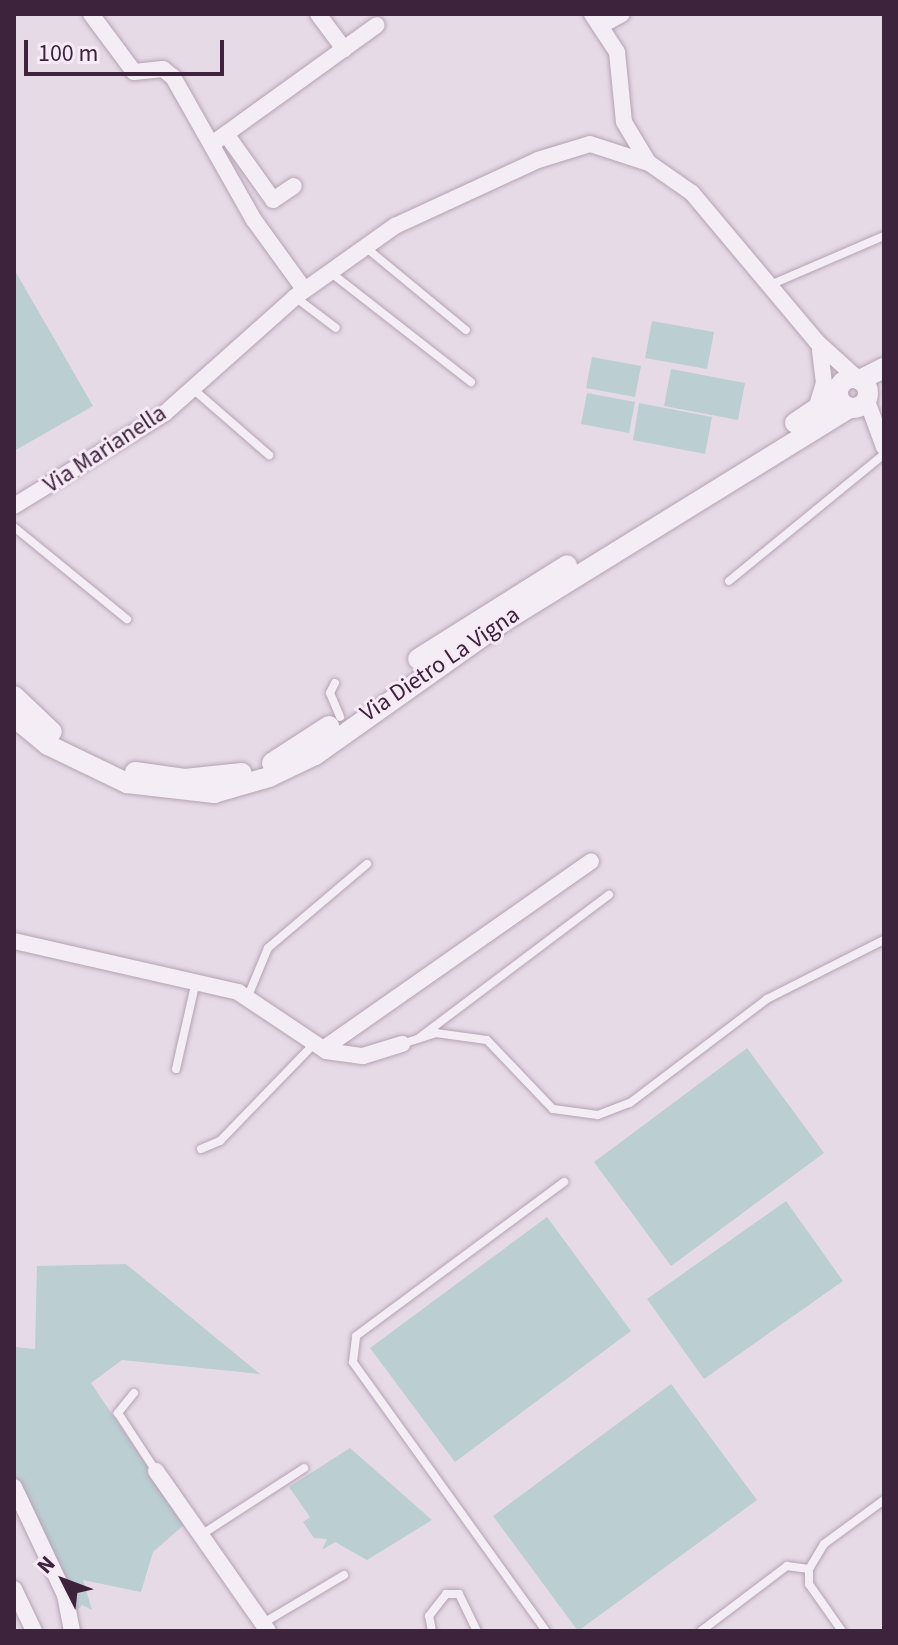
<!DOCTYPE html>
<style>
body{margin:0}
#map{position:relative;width:898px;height:1645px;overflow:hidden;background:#e7dae7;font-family:"Source Sans 3",sans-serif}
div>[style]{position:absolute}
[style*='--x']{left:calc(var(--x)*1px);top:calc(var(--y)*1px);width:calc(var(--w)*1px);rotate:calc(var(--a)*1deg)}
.green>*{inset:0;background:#bbced2}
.roads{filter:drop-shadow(0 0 2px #b4a3b4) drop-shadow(0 0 2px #b4a3b4)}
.service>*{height:8px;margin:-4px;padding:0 4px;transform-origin:4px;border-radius:4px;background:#f5edf5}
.minor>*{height:16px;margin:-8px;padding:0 8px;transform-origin:8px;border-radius:8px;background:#f5edf5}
.tertiary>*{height:20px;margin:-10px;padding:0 10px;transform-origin:10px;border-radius:10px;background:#f5edf5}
.tertiary>.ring{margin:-10px;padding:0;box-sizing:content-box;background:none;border:20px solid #f5edf5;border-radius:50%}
span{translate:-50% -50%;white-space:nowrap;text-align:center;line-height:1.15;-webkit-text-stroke:6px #f5eaf5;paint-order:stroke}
.street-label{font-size:24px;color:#3e233d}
.frame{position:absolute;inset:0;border:16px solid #3e233d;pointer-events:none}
.north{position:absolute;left:24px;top:1541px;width:80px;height:80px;-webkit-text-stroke:6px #f5eaf5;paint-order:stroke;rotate:312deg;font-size:22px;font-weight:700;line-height:32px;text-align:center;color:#3e233d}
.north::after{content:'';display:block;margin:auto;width:28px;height:36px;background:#3e233d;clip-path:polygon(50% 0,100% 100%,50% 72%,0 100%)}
.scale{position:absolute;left:24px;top:40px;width:200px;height:36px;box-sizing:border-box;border:4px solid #3e233d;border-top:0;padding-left:10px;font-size:24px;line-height:28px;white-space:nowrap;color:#3e233d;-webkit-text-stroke:6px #f5eaf5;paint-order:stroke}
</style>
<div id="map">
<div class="green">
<div style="clip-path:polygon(14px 269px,93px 406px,14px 451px)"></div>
<div style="clip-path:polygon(652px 321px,714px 332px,707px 369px,645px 358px)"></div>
<div style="clip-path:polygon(592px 357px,641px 366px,635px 397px,586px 388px)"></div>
<div style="clip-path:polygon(671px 369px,745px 383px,738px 420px,664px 406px)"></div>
<div style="clip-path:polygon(587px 393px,635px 402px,629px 433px,581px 424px)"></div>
<div style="clip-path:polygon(639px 403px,712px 417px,705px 454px,633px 440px)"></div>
<div style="clip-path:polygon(747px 1048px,824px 1153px,671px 1266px,594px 1162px)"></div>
<div style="clip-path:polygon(786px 1201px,843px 1281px,704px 1379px,647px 1299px)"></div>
<div style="clip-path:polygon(547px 1217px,631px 1331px,455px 1462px,370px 1348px)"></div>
<div style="clip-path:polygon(126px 1264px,260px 1374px,122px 1360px,91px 1383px,186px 1523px,153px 1552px,141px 1592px,83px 1580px,92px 1610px,82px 1605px,71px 1617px,14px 1480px,14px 1347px,35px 1349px,37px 1266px)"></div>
<div style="clip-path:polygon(671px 1384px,757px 1500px,578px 1631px,493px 1516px)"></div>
<div style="clip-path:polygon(350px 1448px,432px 1520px,367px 1560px,335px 1542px,322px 1550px,327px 1539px,314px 1538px,303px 1522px,310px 1517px,289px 1487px)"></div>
</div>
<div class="roads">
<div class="service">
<div style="--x:364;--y:246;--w:132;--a:39.5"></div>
<div style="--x:330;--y:272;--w:179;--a:38"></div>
<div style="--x:770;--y:285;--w:124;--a:-23.3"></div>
<div style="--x:295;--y:297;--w:51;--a:37.1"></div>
<div style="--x:193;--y:389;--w:101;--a:41"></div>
<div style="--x:14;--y:527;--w:146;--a:39.2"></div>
<div style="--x:729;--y:581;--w:200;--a:-39.3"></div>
<div style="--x:335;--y:683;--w:11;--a:117"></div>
<div style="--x:330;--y:693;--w:26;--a:67"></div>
<div style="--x:248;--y:996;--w:52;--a:-67.4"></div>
<div style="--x:268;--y:948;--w:130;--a:-40.3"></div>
<div style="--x:419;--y:1038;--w:238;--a:-37"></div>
<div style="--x:402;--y:1044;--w:36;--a:-18"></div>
<div style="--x:436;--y:1033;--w:51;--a:7.8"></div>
<div style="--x:487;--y:1040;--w:95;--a:46.3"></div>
<div style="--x:553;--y:1109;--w:45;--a:7.6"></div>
<div style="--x:598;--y:1115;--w:34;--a:-21"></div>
<div style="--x:630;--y:1103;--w:172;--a:-37.2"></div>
<div style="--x:767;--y:999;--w:131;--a:-26.8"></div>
<div style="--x:176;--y:1069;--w:90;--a:-77.2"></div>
<div style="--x:201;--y:1149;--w:21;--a:-23"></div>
<div style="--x:220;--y:1141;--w:138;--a:-45.9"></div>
<div style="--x:134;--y:1393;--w:26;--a:129"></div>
<div style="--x:118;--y:1413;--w:69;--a:56.8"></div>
<div style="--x:201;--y:1535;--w:123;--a:-33"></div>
<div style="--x:265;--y:1622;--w:92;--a:-30.7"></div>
<div style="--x:432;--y:1631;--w:15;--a:-101"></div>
<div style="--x:429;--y:1616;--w:28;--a:-52"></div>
<div style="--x:446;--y:1594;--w:13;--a:0"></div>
<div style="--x:459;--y:1594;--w:41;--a:64.1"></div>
<div style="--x:546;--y:1631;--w:331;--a:-125.7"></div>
<div style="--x:353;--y:1362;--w:26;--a:-83"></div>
<div style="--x:356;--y:1336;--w:259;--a:-36.5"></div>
<div style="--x:701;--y:1631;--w:108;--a:-37.1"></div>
<div style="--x:787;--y:1566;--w:22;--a:8"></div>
<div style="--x:842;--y:1631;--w:57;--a:-125.1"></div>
<div style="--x:809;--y:1584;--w:15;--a:-90"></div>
<div style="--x:809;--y:1569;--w:29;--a:-59"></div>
<div style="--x:824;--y:1544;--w:74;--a:-36.3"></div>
</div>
<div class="minor">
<div style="--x:91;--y:14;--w:72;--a:53.4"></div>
<div style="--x:134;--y:72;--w:29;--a:-6"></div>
<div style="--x:163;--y:69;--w:13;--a:39"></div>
<div style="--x:173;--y:77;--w:164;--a:60.5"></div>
<div style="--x:254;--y:220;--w:85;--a:54.1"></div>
<div style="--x:318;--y:14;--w:44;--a:53.4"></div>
<div style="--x:592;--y:14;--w:45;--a:56.7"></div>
<div style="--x:617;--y:52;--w:70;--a:84.3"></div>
<div style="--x:624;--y:122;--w:47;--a:59"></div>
<div style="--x:600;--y:26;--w:25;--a:-29"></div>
<div style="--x:226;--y:134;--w:81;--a:54.5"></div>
<div style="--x:273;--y:200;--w:25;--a:-34"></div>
<div style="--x:216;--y:141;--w:198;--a:-35.8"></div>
<div style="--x:867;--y:401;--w:49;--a:69.7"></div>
<div style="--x:816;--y:409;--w:27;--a:-73"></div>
<div style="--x:824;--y:383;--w:33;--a:-97"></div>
<div style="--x:14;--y:506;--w:177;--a:-31.6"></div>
<div style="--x:165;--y:413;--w:174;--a:-41.7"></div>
<div style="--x:295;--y:297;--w:123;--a:-35.4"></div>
<div style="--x:395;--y:226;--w:157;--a:-24.8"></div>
<div style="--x:538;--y:160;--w:54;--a:-17.1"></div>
<div style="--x:590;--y:144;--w:62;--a:17.9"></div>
<div style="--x:649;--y:163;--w:52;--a:34.9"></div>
<div style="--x:692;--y:193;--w:194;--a:50"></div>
<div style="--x:817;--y:342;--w:55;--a:42.1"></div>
<div style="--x:14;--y:941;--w:230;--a:12.8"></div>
<div style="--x:238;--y:992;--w:106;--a:33.8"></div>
<div style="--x:326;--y:1051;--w:37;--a:8"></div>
<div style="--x:363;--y:1056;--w:41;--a:-17.1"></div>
<div style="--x:323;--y:1049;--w:327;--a:-35"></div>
<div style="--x:156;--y:1471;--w:195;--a:55"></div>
<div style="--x:14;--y:1487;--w:119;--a:64.7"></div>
<div style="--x:65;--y:1595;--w:37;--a:79"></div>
<div style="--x:14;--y:1589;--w:47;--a:64.5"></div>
</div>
<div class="tertiary">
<div class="ring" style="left:838px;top:378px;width:10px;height:10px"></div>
<div style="--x:860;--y:380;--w:27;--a:-27"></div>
<div style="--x:795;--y:423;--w:52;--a:-34"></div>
<div style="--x:418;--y:659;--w:176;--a:-32.2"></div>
<div style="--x:14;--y:696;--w:52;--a:43.5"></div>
<div style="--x:14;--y:717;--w:44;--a:39.5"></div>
<div style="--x:48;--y:745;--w:88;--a:25.7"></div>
<div style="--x:127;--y:783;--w:88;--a:6.6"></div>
<div style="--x:214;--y:793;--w:57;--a:-16.2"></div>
<div style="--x:269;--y:777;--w:51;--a:-25.6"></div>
<div style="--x:315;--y:755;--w:230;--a:-35.3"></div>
<div style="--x:503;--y:622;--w:408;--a:-31.7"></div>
<div style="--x:272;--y:763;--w:68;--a:-33"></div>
<div style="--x:135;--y:772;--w:50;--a:8"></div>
<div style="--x:185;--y:779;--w:57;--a:-6"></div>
</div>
</div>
<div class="street-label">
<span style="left:105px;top:449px;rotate:-33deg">Via Marianella</span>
<span style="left:440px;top:664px;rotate:-34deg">Via Dietro La Vigna</span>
</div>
<div class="frame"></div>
<div class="north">N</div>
<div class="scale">100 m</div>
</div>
